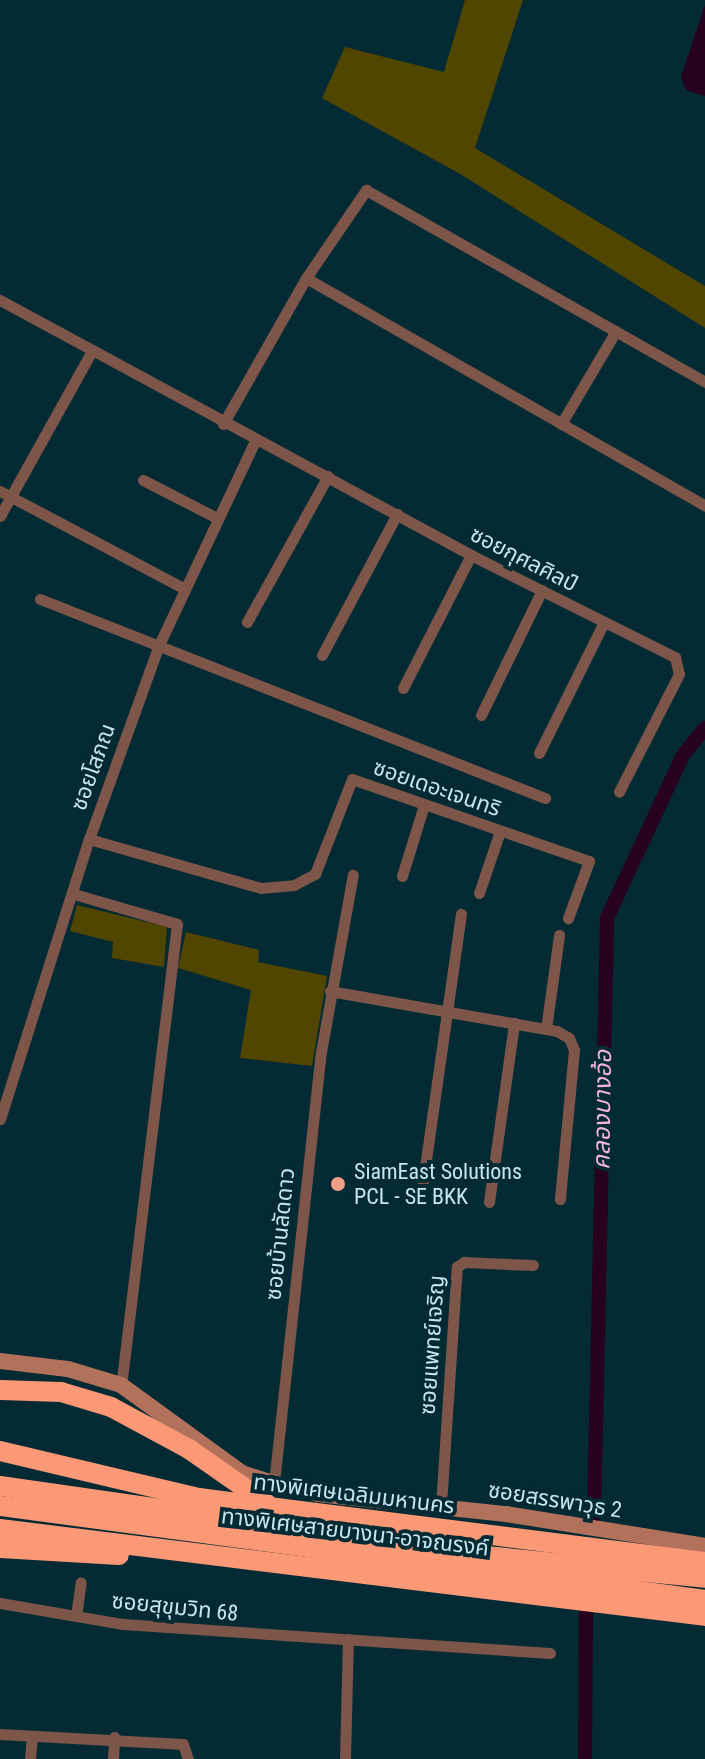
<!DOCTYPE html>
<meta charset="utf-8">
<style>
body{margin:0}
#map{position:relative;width:705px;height:1759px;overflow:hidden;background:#042a34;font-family:"Roboto Condensed","Noto Sans Thai",sans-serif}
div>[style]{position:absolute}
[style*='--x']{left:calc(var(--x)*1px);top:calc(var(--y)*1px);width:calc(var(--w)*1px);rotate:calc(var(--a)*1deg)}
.green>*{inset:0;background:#514600}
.water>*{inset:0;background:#27011e}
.canal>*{height:14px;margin:-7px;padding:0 7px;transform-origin:7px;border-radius:7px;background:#27011e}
.street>*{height:11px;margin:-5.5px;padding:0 5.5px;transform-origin:5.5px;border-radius:5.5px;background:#7e5649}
.secondary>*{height:16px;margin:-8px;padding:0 8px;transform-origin:8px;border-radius:8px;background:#b1715b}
.highway>*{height:20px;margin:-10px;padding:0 10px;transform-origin:10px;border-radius:10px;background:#fb9876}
.dots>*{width:22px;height:22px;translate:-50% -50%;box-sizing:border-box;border:4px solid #042a34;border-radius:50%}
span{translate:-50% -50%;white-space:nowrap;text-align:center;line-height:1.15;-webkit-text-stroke:8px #042a34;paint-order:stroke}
.street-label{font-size:22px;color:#c6e6f0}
.poi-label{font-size:22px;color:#c6e6f0}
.left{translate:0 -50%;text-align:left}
.water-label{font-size:24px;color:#f6b4e0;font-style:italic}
</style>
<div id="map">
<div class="green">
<div style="clip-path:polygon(465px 0,523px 0,475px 148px,705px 286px,705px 328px,462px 175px,322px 98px,345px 47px,444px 72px)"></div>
<div style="clip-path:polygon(77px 905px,167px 927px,164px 967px,112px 958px,113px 942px,70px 931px)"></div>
<div style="clip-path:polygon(186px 932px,259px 950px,258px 962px,327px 976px,312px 1066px,240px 1058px,251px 990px,178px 968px)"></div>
</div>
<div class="water">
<div style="clip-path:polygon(705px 5px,705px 96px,686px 90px,681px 77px)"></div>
</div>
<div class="canal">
<div style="--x:594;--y:1516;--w:598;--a:-88.75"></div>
<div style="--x:607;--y:918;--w:180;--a:-65"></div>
<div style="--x:683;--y:755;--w:35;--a:-51"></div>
<div style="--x:585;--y:1759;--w:148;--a:-89.6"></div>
</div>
<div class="street">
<div style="--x:306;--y:278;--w:460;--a:29.7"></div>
<div style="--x:0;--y:300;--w:536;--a:28.43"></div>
<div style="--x:471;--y:555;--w:228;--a:26.6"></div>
<div style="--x:675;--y:657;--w:17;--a:77"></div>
<div style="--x:679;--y:674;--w:132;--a:117"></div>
<div style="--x:223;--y:424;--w:168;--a:-60.4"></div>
<div style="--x:306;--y:278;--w:107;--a:-55.7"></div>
<div style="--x:366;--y:190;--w:390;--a:29.5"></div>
<div style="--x:561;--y:424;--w:108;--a:-59.4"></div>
<div style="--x:143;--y:480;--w:83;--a:27.2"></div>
<div style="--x:0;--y:491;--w:207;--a:27.9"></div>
<div style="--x:0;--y:516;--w:189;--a:-60.9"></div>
<div style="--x:40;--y:599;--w:543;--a:21.51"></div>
<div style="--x:247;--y:622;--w:167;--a:-61"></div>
<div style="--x:322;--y:655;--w:160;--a:-62"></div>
<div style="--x:403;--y:688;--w:149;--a:-62.9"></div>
<div style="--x:481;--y:715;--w:139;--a:-64"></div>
<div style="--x:539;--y:753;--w:146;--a:-63.6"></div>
<div style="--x:89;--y:839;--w:179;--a:15.9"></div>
<div style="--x:261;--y:888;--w:33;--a:-5"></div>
<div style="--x:294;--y:885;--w:24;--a:-28"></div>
<div style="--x:315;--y:874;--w:102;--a:-68.7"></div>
<div style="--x:352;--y:779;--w:251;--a:19.1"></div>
<div style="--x:589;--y:861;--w:61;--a:110.2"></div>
<div style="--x:402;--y:876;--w:74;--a:-72.8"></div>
<div style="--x:479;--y:893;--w:65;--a:-71.3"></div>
<div style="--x:74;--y:894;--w:107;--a:16.2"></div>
<div style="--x:177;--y:924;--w:464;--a:96.9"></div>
<div style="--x:330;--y:991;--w:230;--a:10"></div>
<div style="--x:557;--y:1031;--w:14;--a:30"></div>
<div style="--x:569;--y:1038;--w:13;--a:67"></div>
<div style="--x:574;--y:1050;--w:150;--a:95.4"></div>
<div style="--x:546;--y:1029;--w:95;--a:-82.1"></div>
<div style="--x:0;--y:1119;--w:294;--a:-72.4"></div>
<div style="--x:89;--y:839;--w:204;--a:-70.2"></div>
<div style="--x:158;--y:647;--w:230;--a:-64.8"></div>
<div style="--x:421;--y:1195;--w:284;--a:-81.9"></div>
<div style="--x:489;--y:1202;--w:181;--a:-82"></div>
<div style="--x:274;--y:1483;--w:434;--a:-83.8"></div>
<div style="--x:321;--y:1052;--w:180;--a:-79.8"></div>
<div style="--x:441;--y:1505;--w:239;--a:-86.2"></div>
<div style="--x:457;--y:1267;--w:9;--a:-36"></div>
<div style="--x:464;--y:1262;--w:69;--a:2.5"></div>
<div style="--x:0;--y:1603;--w:125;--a:9.7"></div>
<div style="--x:123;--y:1624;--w:428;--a:3.9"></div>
<div style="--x:76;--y:1616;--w:34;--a:-82"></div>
<div style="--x:0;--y:1734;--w:183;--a:3.1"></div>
<div style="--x:183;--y:1744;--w:16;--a:72"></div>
<div style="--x:30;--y:1759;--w:23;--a:-85"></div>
<div style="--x:113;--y:1759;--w:22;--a:-87"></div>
<div style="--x:345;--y:1759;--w:120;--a:-88.6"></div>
</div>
<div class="secondary">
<div style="--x:0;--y:1361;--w:68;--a:6.7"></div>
<div style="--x:68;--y:1369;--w:55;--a:16.8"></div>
<div style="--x:121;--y:1385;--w:150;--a:36"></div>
<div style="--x:242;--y:1473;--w:26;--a:18"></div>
<div style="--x:267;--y:1481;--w:53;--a:14.3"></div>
<div style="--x:318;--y:1494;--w:189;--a:6.1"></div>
<div style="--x:506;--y:1514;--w:202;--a:9.1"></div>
</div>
<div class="highway">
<div style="--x:0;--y:1390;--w:61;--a:1.9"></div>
<div style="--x:61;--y:1392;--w:52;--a:16.7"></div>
<div style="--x:111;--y:1407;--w:89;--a:28.3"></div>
<div style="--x:189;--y:1449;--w:94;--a:35"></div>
<div style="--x:0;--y:1451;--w:204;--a:13.3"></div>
<div style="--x:199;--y:1498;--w:510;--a:7.21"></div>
<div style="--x:0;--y:1486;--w:501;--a:8.15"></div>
<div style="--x:496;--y:1557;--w:210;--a:5.7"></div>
<div style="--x:0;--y:1506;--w:711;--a:7.59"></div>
<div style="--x:0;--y:1529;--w:710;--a:7.03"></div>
<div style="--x:0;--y:1548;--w:119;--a:3.4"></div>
</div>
<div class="dots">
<div style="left:338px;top:1184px;background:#f39f83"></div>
</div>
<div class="street-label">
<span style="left:524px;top:559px;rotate:27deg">ซอยกุศลศิลป์</span>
<span style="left:93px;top:767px;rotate:-70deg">ซอยโสภณ</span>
<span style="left:437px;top:788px;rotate:19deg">ซอยเดอะเจนทริ</span>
<span style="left:280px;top:1234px;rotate:-84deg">ซอยบ้านลัดดาว</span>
<span style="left:432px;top:1345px;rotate:-86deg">ซอยแพทย์เจริญ</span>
<span style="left:354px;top:1494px;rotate:7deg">ทางพิเศษเฉลิมมหานคร</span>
<span style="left:555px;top:1500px;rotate:9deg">ซอยสรรพาวุธ 2</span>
<span style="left:355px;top:1532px;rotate:7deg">ทางพิเศษสายบางนา-อาจณรงค์</span>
<span style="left:175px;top:1607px;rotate:6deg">ซอยสุขุมวิท 68</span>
</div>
<div class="poi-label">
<span class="left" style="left:354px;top:1184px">SiamEast Solutions<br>PCL - SE BKK</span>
</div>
<div class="water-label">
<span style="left:603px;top:1110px;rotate:-89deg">คลองบางอ้อ</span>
</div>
</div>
